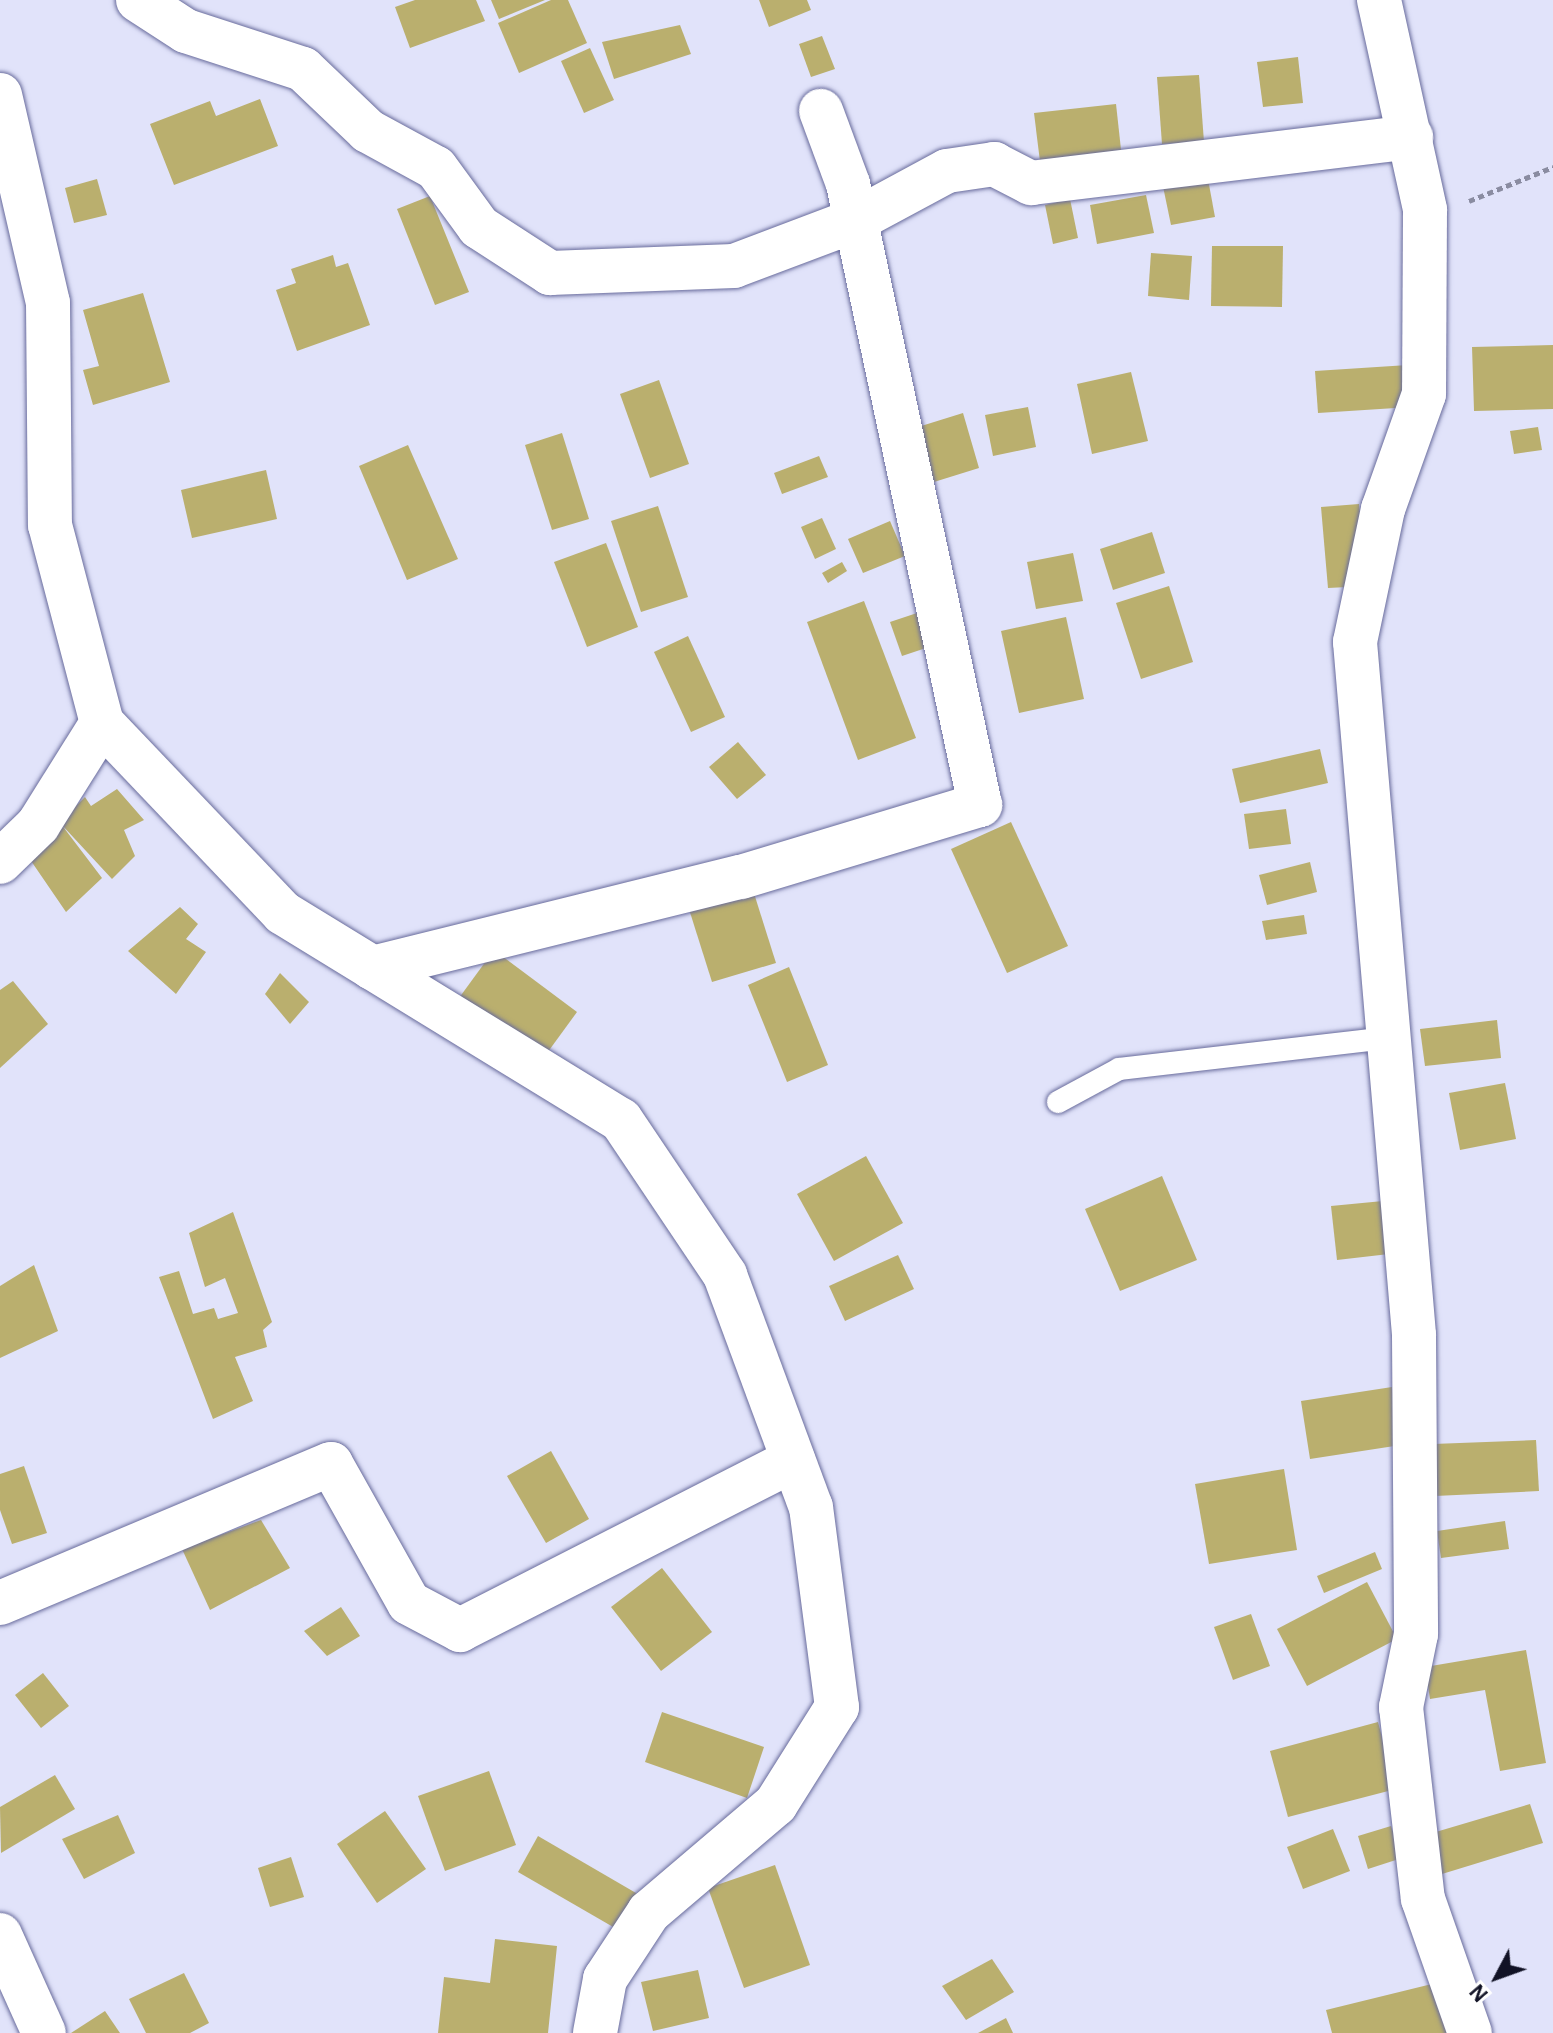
<!DOCTYPE html>
<style>
body{margin:0}
#map{position:relative;width:1553px;height:2033px;overflow:hidden;background:#e1e3fa;font-family:"Alegreya Sans",sans-serif}
div>[style]{position:absolute}
[style*='--x']{left:calc(var(--x)*1px);top:calc(var(--y)*1px);width:calc(var(--w)*1px);rotate:calc(var(--a)*1deg)}
.building>*{inset:0;background:#baaf6e}
.path>*{height:5px;margin-top:-2.5px;transform-origin:0;background:repeating-linear-gradient(90deg,#8a8ca1 0 6px,transparent 0 10px)}
.roads{filter:drop-shadow(0 0 2px #686b9c) drop-shadow(0 0 2px #686b9c)}
.lane>*{height:22px;margin:-11px;padding:0 11px;transform-origin:11px;border-radius:11px;background:#fff}
.street>*{height:44px;margin:-22px;padding:0 22px;transform-origin:22px;border-radius:22px;background:#fff}
span{translate:-50% -50%;white-space:nowrap;text-align:center;line-height:1.15;-webkit-text-stroke:7px #fff;paint-order:stroke}
.north{position:absolute;left:1457px;top:1937px;width:80px;height:80px;-webkit-text-stroke:6px #fff;paint-order:stroke;rotate:229deg;font-size:22px;font-weight:700;line-height:32px;text-align:center;color:#111225}
.north::after{content:'';display:block;margin:auto;width:28px;height:36px;background:#111225;clip-path:polygon(50% 0,100% 100%,50% 72%,0 100%)}
</style>
<div id="map">
<div class="building">
<div style="clip-path:polygon(415px 0,476px 0,485px 21px,410px 48px,395px 7px)"></div>
<div style="clip-path:polygon(491px 0,545px 0,499px 19px)"></div>
<div style="clip-path:polygon(551px 0,568px 0,587px 43px,519px 73px,498px 23px)"></div>
<div style="clip-path:polygon(759px 0,807px 0,811px 10px,769px 27px)"></div>
<div style="clip-path:polygon(680px 25px,691px 54px,614px 79px,602px 42px)"></div>
<div style="clip-path:polygon(822px 36px,835px 69px,811px 77px,799px 44px)"></div>
<div style="clip-path:polygon(590px 48px,614px 100px,584px 113px,561px 61px)"></div>
<div style="clip-path:polygon(1298px 57px,1303px 103px,1263px 107px,1257px 62px)"></div>
<div style="clip-path:polygon(1199px 75px,1204px 142px,1162px 144px,1157px 77px)"></div>
<div style="clip-path:polygon(260px 99px,278px 146px,174px 185px,150px 124px,210px 101px,216px 116px)"></div>
<div style="clip-path:polygon(1116px 104px,1123px 168px,1042px 178px,1034px 113px)"></div>
<div style="clip-path:polygon(1205px 163px,1215px 217px,1171px 225px,1160px 172px)"></div>
<div style="clip-path:polygon(97px 179px,107px 215px,74px 223px,65px 188px)"></div>
<div style="clip-path:polygon(1146px 195px,1154px 233px,1097px 244px,1090px 205px)"></div>
<div style="clip-path:polygon(430px 196px,469px 292px,435px 305px,397px 209px)"></div>
<div style="clip-path:polygon(1070px 199px,1078px 238px,1053px 244px,1045px 205px)"></div>
<div style="clip-path:polygon(1212px 246px,1283px 246px,1282px 307px,1211px 306px)"></div>
<div style="clip-path:polygon(1151px 253px,1192px 256px,1189px 300px,1148px 296px)"></div>
<div style="clip-path:polygon(333px 255px,336px 267px,348px 263px,370px 325px,297px 351px,276px 290px,296px 283px,291px 269px)"></div>
<div style="clip-path:polygon(143px 293px,170px 382px,93px 405px,83px 370px,99px 366px,83px 310px)"></div>
<div style="clip-path:polygon(1553px 345px,1553px 409px,1474px 411px,1472px 347px)"></div>
<div style="clip-path:polygon(1408px 365px,1411px 407px,1318px 413px,1315px 371px)"></div>
<div style="clip-path:polygon(1131px 372px,1148px 441px,1092px 454px,1077px 384px)"></div>
<div style="clip-path:polygon(659px 380px,689px 464px,650px 478px,620px 394px)"></div>
<div style="clip-path:polygon(1028px 407px,1036px 447px,993px 456px,985px 415px)"></div>
<div style="clip-path:polygon(963px 413px,979px 468px,934px 482px,918px 427px)"></div>
<div style="clip-path:polygon(1538px 427px,1542px 450px,1514px 454px,1510px 431px)"></div>
<div style="clip-path:polygon(562px 433px,589px 519px,552px 530px,525px 445px)"></div>
<div style="clip-path:polygon(408px 445px,458px 559px,407px 580px,359px 466px)"></div>
<div style="clip-path:polygon(819px 456px,828px 477px,782px 494px,774px 473px)"></div>
<div style="clip-path:polygon(266px 470px,277px 519px,192px 538px,181px 490px)"></div>
<div style="clip-path:polygon(1359px 504px,1367px 586px,1328px 588px,1321px 507px)"></div>
<div style="clip-path:polygon(658px 506px,688px 597px,641px 612px,611px 521px)"></div>
<div style="clip-path:polygon(822px 518px,836px 549px,815px 559px,801px 527px)"></div>
<div style="clip-path:polygon(890px 521px,905px 556px,863px 573px,848px 539px)"></div>
<div style="clip-path:polygon(1152px 532px,1165px 573px,1113px 590px,1100px 549px)"></div>
<div style="clip-path:polygon(606px 543px,638px 627px,587px 647px,554px 562px)"></div>
<div style="clip-path:polygon(1073px 553px,1083px 601px,1036px 609px,1027px 562px)"></div>
<div style="clip-path:polygon(842px 562px,847px 571px,828px 583px,822px 573px)"></div>
<div style="clip-path:polygon(1169px 586px,1193px 662px,1141px 679px,1116px 603px)"></div>
<div style="clip-path:polygon(864px 601px,916px 738px,858px 760px,807px 622px)"></div>
<div style="clip-path:polygon(923px 611px,935px 645px,902px 656px,890px 622px)"></div>
<div style="clip-path:polygon(1066px 617px,1084px 699px,1019px 713px,1001px 631px)"></div>
<div style="clip-path:polygon(688px 636px,725px 717px,691px 732px,654px 652px)"></div>
<div style="clip-path:polygon(738px 742px,766px 775px,737px 799px,709px 767px)"></div>
<div style="clip-path:polygon(1320px 749px,1328px 783px,1240px 803px,1232px 769px)"></div>
<div style="clip-path:polygon(117px 789px,144px 820px,124px 830px,135px 856px,112px 879px,61px 824px,102px 878px,66px 912px,27px 855px,85px 797px,91px 806px)"></div>
<div style="clip-path:polygon(1286px 809px,1291px 844px,1249px 849px,1244px 814px)"></div>
<div style="clip-path:polygon(1011px 822px,1068px 946px,1007px 973px,951px 849px)"></div>
<div style="clip-path:polygon(1310px 862px,1317px 892px,1267px 905px,1259px 875px)"></div>
<div style="clip-path:polygon(752px 887px,776px 963px,712px 982px,688px 906px)"></div>
<div style="clip-path:polygon(180px 907px,198px 924px,186px 939px,206px 952px,176px 994px,128px 951px)"></div>
<div style="clip-path:polygon(1304px 915px,1307px 934px,1266px 940px,1262px 921px)"></div>
<div style="clip-path:polygon(494px 950px,577px 1012px,542px 1060px,459px 998px)"></div>
<div style="clip-path:polygon(789px 967px,828px 1065px,787px 1082px,748px 985px)"></div>
<div style="clip-path:polygon(280px 973px,309px 1002px,290px 1024px,265px 994px)"></div>
<div style="clip-path:polygon(13px 981px,48px 1024px,0 1068px,0 990px)"></div>
<div style="clip-path:polygon(1497px 1020px,1501px 1058px,1425px 1066px,1420px 1029px)"></div>
<div style="clip-path:polygon(1505px 1083px,1516px 1139px,1460px 1150px,1449px 1093px)"></div>
<div style="clip-path:polygon(866px 1156px,903px 1223px,834px 1261px,797px 1194px)"></div>
<div style="clip-path:polygon(1162px 1176px,1197px 1260px,1120px 1291px,1085px 1209px)"></div>
<div style="clip-path:polygon(1383px 1201px,1389px 1254px,1337px 1260px,1331px 1206px)"></div>
<div style="clip-path:polygon(233px 1212px,272px 1322px,263px 1330px,267px 1347px,235px 1357px,253px 1401px,213px 1419px,159px 1277px,179px 1271px,193px 1314px,214px 1308px,218px 1319px,238px 1313px,225px 1278px,205px 1287px,189px 1233px)"></div>
<div style="clip-path:polygon(898px 1255px,914px 1289px,845px 1321px,829px 1286px)"></div>
<div style="clip-path:polygon(34px 1265px,58px 1331px,0 1358px,0 1286px)"></div>
<div style="clip-path:polygon(1392px 1387px,1401px 1445px,1310px 1459px,1301px 1401px)"></div>
<div style="clip-path:polygon(1536px 1440px,1539px 1491px,1435px 1496px,1433px 1444px)"></div>
<div style="clip-path:polygon(551px 1451px,589px 1519px,546px 1543px,507px 1476px)"></div>
<div style="clip-path:polygon(24px 1466px,47px 1533px,12px 1544px,0 1510px,0 1474px)"></div>
<div style="clip-path:polygon(1284px 1469px,1297px 1550px,1209px 1564px,1195px 1484px)"></div>
<div style="clip-path:polygon(261px 1520px,290px 1568px,210px 1610px,182px 1549px)"></div>
<div style="clip-path:polygon(1505px 1521px,1509px 1549px,1441px 1558px,1437px 1531px)"></div>
<div style="clip-path:polygon(1375px 1552px,1382px 1569px,1324px 1593px,1317px 1576px)"></div>
<div style="clip-path:polygon(662px 1568px,712px 1632px,661px 1671px,611px 1607px)"></div>
<div style="clip-path:polygon(1367px 1582px,1397px 1639px,1307px 1686px,1277px 1629px)"></div>
<div style="clip-path:polygon(341px 1607px,360px 1636px,327px 1656px,304px 1631px)"></div>
<div style="clip-path:polygon(1251px 1614px,1270px 1666px,1233px 1680px,1214px 1627px)"></div>
<div style="clip-path:polygon(1526px 1650px,1546px 1763px,1500px 1771px,1485px 1690px,1430px 1699px,1425px 1667px)"></div>
<div style="clip-path:polygon(43px 1673px,69px 1706px,41px 1728px,15px 1695px)"></div>
<div style="clip-path:polygon(662px 1712px,764px 1747px,747px 1798px,645px 1762px)"></div>
<div style="clip-path:polygon(1378px 1722px,1396px 1789px,1288px 1817px,1270px 1751px)"></div>
<div style="clip-path:polygon(489px 1771px,516px 1845px,445px 1871px,418px 1796px)"></div>
<div style="clip-path:polygon(55px 1775px,75px 1809px,1px 1853px,0 1807px)"></div>
<div style="clip-path:polygon(1530px 1804px,1543px 1843px,1442px 1874px,1429px 1834px)"></div>
<div style="clip-path:polygon(385px 1811px,426px 1869px,377px 1903px,337px 1844px)"></div>
<div style="clip-path:polygon(118px 1815px,135px 1853px,84px 1879px,62px 1839px)"></div>
<div style="clip-path:polygon(1391px 1826px,1402px 1858px,1368px 1869px,1358px 1836px)"></div>
<div style="clip-path:polygon(1333px 1829px,1350px 1871px,1303px 1889px,1287px 1847px)"></div>
<div style="clip-path:polygon(538px 1836px,648px 1900px,627px 1935px,518px 1872px)"></div>
<div style="clip-path:polygon(291px 1857px,304px 1897px,270px 1907px,258px 1868px)"></div>
<div style="clip-path:polygon(775px 1865px,810px 1965px,744px 1988px,708px 1888px)"></div>
<div style="clip-path:polygon(495px 1939px,557px 1946px,548px 2033px,438px 2033px,444px 1977px,490px 1983px)"></div>
<div style="clip-path:polygon(992px 1959px,1014px 1992px,966px 2020px,942px 1986px)"></div>
<div style="clip-path:polygon(698px 1970px,709px 2018px,653px 2031px,641px 1982px)"></div>
<div style="clip-path:polygon(184px 1973px,209px 2023px,190px 2033px,146px 2033px,129px 1999px)"></div>
<div style="clip-path:polygon(1440px 1982px,1453px 2033px,1332px 2033px,1326px 2010px)"></div>
<div style="clip-path:polygon(105px 2011px,120px 2033px,71px 2033px)"></div>
<div style="clip-path:polygon(1006px 2018px,1013px 2033px,978px 2033px)"></div>
</div>
<div class="path">
<div style="--x:1469;--y:201;--w:91;--a:-22"></div>
</div>
<div class="roads">
<div class="lane">
<div style="--x:1058;--y:1102;--w:69;--a:-28.4"></div>
<div style="--x:1119;--y:1069;--w:271;--a:-6.6"></div>
</div>
<div class="street">
<div style="--x:138;--y:0;--w:57;--a:32.9"></div>
<div style="--x:186;--y:31;--w:123;--a:18"></div>
<div style="--x:303;--y:69;--w:90;--a:43.6"></div>
<div style="--x:368;--y:131;--w:77;--a:28.6"></div>
<div style="--x:436;--y:168;--w:73;--a:53.9"></div>
<div style="--x:479;--y:227;--w:85;--a:32.9"></div>
<div style="--x:550;--y:273;--w:184;--a:-2.2"></div>
<div style="--x:734;--y:266;--w:130;--a:-20.7"></div>
<div style="--x:856;--y:220;--w:103;--a:-28.3"></div>
<div style="--x:947;--y:171;--w:48;--a:-8.5"></div>
<div style="--x:994;--y:164;--w:42;--a:27.2"></div>
<div style="--x:1031;--y:183;--w:383;--a:-6.9"></div>
<div style="--x:1379;--y:0;--w:215;--a:77.6"></div>
<div style="--x:1425;--y:210;--w:184;--a:90.3"></div>
<div style="--x:1424;--y:394;--w:122;--a:109.6"></div>
<div style="--x:1383;--y:509;--w:136;--a:101.9"></div>
<div style="--x:1355;--y:642;--w:696;--a:85.13"></div>
<div style="--x:1414;--y:1335;--w:299;--a:89.6"></div>
<div style="--x:1416;--y:1634;--w:75;--a:101.6"></div>
<div style="--x:1401;--y:1707;--w:193;--a:83.5"></div>
<div style="--x:1423;--y:1899;--w:142;--a:70.7"></div>
<div style="--x:0;--y:95;--w:213;--a:77"></div>
<div style="--x:48;--y:303;--w:222;--a:89.5"></div>
<div style="--x:50;--y:525;--w:205;--a:75.3"></div>
<div style="--x:102;--y:723;--w:120;--a:122.1"></div>
<div style="--x:38;--y:825;--w:53;--a:135.8"></div>
<div style="--x:102;--y:723;--w:262;--a:46.4"></div>
<div style="--x:283;--y:913;--w:396;--a:31.5"></div>
<div style="--x:621;--y:1120;--w:187;--a:56.1"></div>
<div style="--x:725;--y:1275;--w:247;--a:69.7"></div>
<div style="--x:811;--y:1507;--w:202;--a:82.6"></div>
<div style="--x:837;--y:1707;--w:115;--a:122.2"></div>
<div style="--x:776;--y:1804;--w:167;--a:139.6"></div>
<div style="--x:649;--y:1912;--w:80;--a:123.3"></div>
<div style="--x:605;--y:1979;--w:55;--a:100.5"></div>
<div style="--x:372;--y:968;--w:380;--a:-13.9"></div>
<div style="--x:741;--y:877;--w:250;--a:-16.8"></div>
<div style="--x:980;--y:805;--w:635;--a:-102"></div>
<div style="--x:848;--y:184;--w:78;--a:-110.3"></div>
<div style="--x:0;--y:1603;--w:359;--a:-22.8"></div>
<div style="--x:331;--y:1464;--w:159;--a:60.7"></div>
<div style="--x:409;--y:1603;--w:58;--a:27.9"></div>
<div style="--x:460;--y:1630;--w:374;--a:-27"></div>
<div style="--x:0;--y:1935;--w:107;--a:65.8"></div>
</div>
</div>
<div class="north">N</div>
</div>
